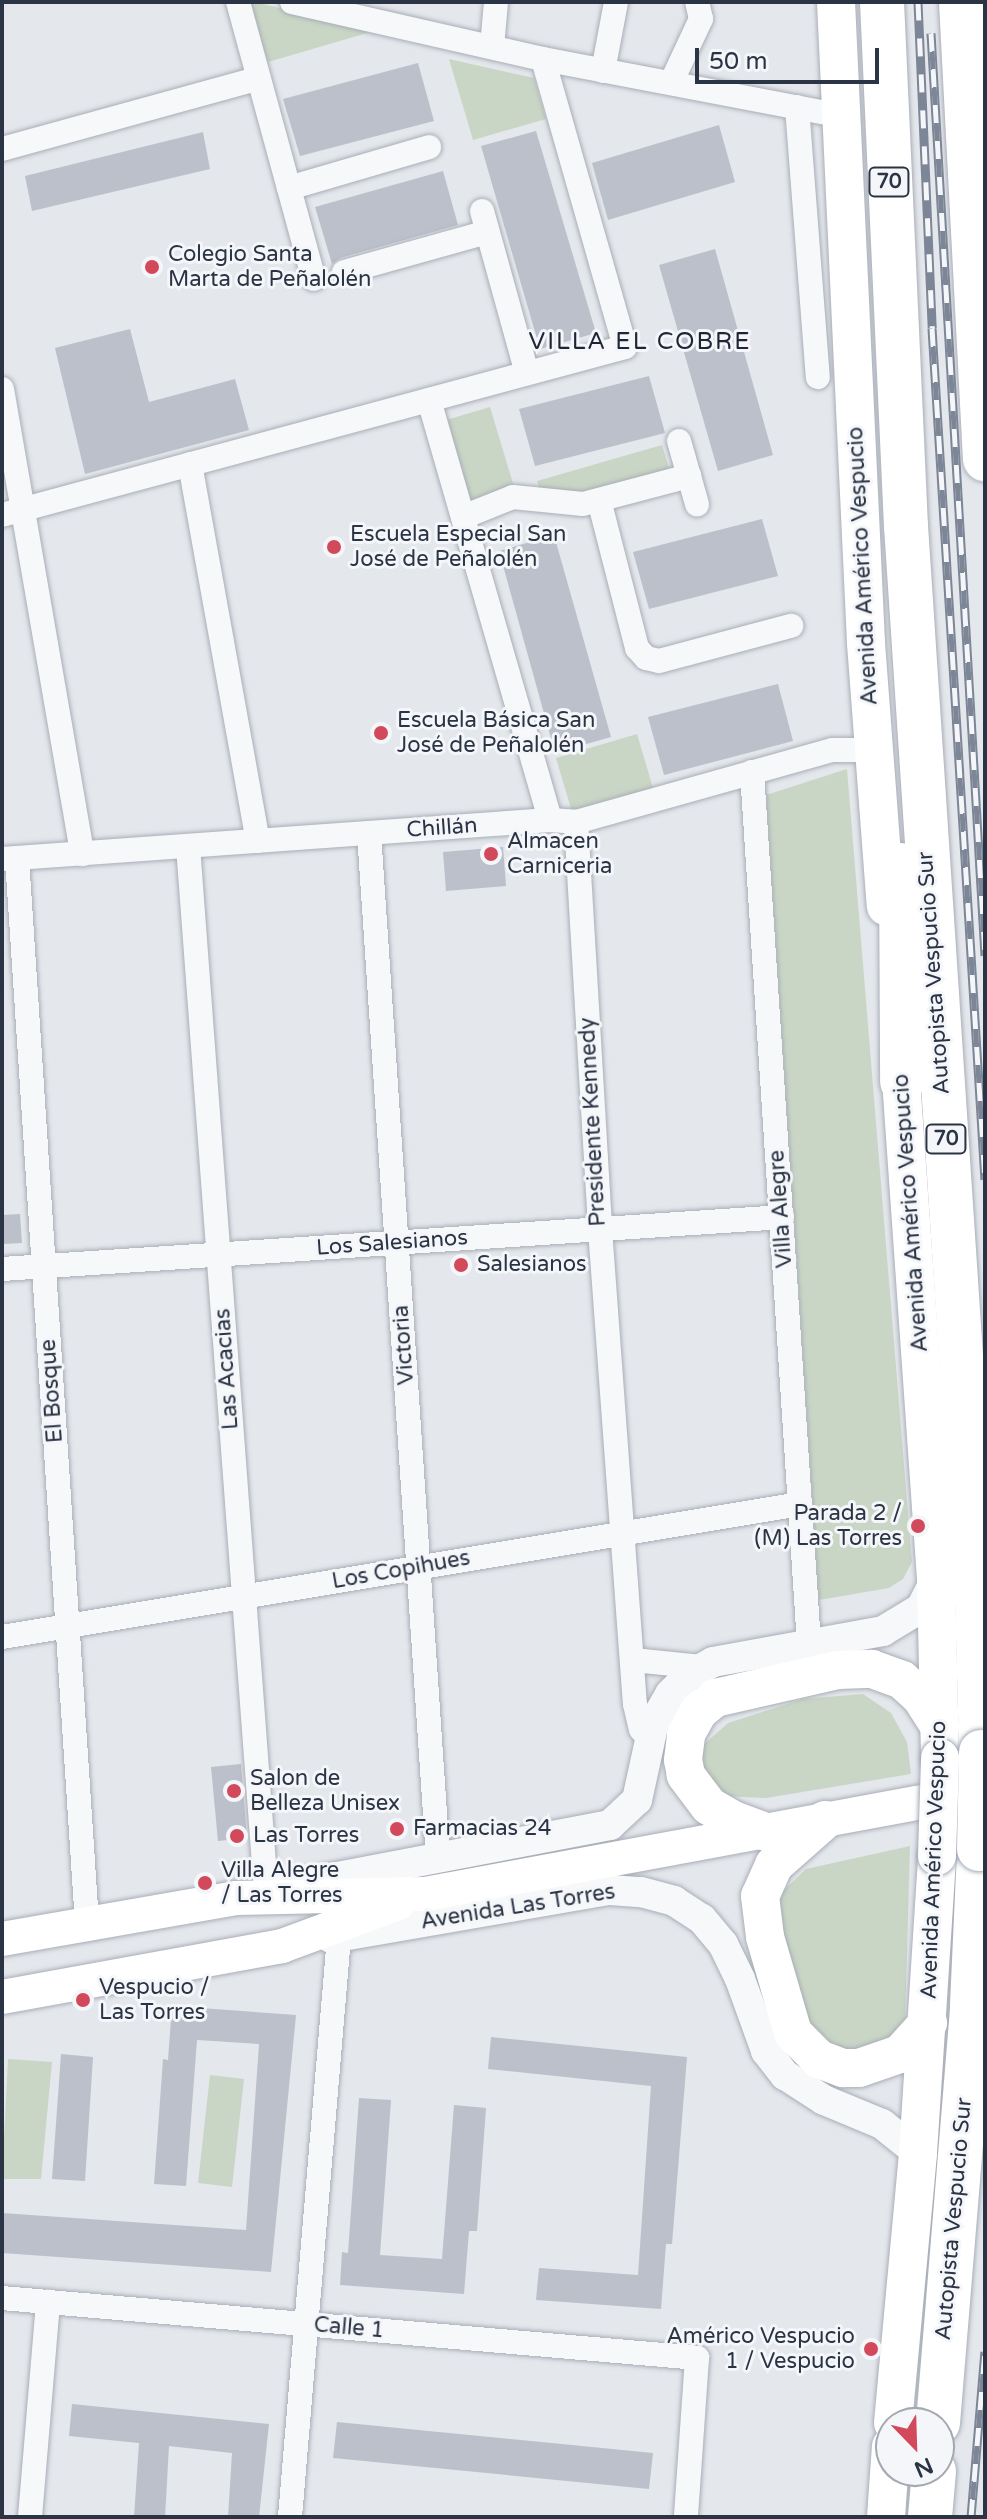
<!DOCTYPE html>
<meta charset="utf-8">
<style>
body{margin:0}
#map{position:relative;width:987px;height:2519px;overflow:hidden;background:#e4e7ec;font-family:"Varela Round",sans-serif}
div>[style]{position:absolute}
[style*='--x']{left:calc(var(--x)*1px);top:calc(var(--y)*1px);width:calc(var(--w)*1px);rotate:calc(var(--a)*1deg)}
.green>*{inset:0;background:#c9d6c5}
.building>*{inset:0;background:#bbc0ca}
.roads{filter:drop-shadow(0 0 2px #a9aeb7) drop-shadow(0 0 2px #a9aeb7)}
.minor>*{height:24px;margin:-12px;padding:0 12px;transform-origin:12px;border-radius:12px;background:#f7f8fa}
.tertiary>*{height:30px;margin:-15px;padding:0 15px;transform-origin:15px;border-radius:15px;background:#f7f8fa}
.secondary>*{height:34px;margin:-17px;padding:0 17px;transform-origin:17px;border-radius:17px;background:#fff}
.primary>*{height:38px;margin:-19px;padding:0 19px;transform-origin:19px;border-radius:19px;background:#fff}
.motorway>*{height:44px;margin:-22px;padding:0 22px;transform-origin:22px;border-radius:22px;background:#fff}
.rail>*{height:9px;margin-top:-4.5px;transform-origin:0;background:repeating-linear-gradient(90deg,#f4f6f9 0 18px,#7d8696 0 36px);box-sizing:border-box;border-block:2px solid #7d8696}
.bridges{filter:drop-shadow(0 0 2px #a3abb8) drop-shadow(0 0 2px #a3abb8)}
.primary-bridge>*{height:38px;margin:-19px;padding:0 19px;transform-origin:19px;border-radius:19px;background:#fff}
.motorway-bridge>*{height:44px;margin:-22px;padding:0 22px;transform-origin:22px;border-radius:22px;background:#fff}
.dots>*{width:22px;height:22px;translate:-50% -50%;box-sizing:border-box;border:4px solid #f4f6f9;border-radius:50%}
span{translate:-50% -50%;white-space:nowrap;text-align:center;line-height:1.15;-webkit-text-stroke:6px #f4f6f9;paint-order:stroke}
.shield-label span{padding:2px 6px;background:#f4f6f9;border:2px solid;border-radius:6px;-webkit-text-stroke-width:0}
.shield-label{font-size:20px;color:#2b3445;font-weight:700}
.poi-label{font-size:22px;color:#2b3445}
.left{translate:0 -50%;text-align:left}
.right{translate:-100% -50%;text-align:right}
.street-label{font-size:22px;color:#2b3445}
.neighbourhood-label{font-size:24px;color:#1d2536;letter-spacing:2px}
.frame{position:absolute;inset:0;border:4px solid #2b3445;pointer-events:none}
.north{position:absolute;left:875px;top:2407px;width:80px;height:80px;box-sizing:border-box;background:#f4f6f9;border:2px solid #a4a8b1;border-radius:50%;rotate:157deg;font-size:22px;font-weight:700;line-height:32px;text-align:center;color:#2b3445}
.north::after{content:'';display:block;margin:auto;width:28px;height:36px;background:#d1495b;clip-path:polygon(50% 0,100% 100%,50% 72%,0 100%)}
.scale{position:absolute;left:695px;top:48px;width:184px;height:36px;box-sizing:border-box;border:4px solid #2b3445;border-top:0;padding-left:10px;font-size:24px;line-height:28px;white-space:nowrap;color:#2b3445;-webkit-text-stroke:6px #f4f6f9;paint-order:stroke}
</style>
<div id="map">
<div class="green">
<div style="clip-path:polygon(250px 2px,255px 2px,374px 31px,268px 62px)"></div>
<div style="clip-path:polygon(449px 59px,534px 78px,546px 119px,473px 140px)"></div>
<div style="clip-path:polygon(490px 407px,515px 490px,468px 504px,443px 421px)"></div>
<div style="clip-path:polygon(662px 445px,670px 471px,583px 496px,540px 492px,537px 481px)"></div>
<div style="clip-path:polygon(637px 734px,653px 788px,572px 812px,556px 758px)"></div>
<div style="clip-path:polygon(847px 769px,912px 1562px,903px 1579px,889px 1588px,819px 1600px,766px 795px)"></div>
<div style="clip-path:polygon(863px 1694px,891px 1713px,907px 1742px,911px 1774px,766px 1798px,722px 1796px,703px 1778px,701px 1747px,728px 1723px,803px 1699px)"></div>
<div style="clip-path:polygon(910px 1846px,905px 2022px,887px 2046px,838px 2055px,801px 2019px,782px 1946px,779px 1895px,806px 1869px)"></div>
<div style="clip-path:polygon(8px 2059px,52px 2062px,41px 2179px,2px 2179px)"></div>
<div style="clip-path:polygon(210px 2075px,244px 2079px,232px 2187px,198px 2183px)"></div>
</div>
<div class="building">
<div style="clip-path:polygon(418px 63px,434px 121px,300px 156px,283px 99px)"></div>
<div style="clip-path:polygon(719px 125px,735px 182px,608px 220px,592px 163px)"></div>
<div style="clip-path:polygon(536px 131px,596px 333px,540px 349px,481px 146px)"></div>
<div style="clip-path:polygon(203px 132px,210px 169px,32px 211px,25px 176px)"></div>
<div style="clip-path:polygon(443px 171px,458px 225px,340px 258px,332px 264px,315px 207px)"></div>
<div style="clip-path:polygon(715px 249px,773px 455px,718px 471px,659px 265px)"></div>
<div style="clip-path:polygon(130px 329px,149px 402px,235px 379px,249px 430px,85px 474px,55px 348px)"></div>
<div style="clip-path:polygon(649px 376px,665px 433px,535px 466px,519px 409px)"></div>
<div style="clip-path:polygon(762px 519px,778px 576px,649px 609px,633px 552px)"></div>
<div style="clip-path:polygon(554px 535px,611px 737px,555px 753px,499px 551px)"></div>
<div style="clip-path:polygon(778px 684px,793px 741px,664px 775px,648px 717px)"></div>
<div style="clip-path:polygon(503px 847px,506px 886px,446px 891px,443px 852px)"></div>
<div style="clip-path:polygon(20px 1214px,22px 1243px,2px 1244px,2px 1215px)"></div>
<div style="clip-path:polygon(241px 1764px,247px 1838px,218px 1841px,211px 1767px)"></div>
<div style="clip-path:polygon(172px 2006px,296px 2015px,271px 2272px,2px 2253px,2px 2213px,246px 2230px,259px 2044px,197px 2040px,186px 2186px,154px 2184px,163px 2059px,168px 2060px)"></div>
<div style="clip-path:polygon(491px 2037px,687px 2057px,672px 2244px,666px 2244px,661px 2309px,536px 2300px,539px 2268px,638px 2275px,651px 2086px,488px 2069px)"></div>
<div style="clip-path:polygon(61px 2054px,93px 2057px,85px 2181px,52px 2179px)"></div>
<div style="clip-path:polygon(359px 2098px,391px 2100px,380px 2255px,442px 2259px,454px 2105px,486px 2108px,477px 2231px,469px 2231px,464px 2294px,340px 2285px,342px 2252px,348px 2253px)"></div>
<div style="clip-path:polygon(72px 2404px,269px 2424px,259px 2517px,228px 2517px,232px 2453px,169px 2446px,165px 2517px,134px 2517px,139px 2443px,69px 2436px)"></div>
<div style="clip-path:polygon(337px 2422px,653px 2453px,649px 2489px,333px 2458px)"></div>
</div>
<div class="roads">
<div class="minor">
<div style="--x:238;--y:2;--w:287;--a:74.7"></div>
<div style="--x:292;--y:2;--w:257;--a:12.8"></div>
<div style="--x:543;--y:59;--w:303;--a:10.8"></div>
<div style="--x:492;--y:47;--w:45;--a:-84.9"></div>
<div style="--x:603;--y:71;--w:70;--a:-79.3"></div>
<div style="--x:671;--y:83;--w:71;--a:-64.9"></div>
<div style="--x:701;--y:19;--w:17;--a:-103"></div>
<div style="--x:797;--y:107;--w:271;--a:85.6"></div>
<div style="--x:2;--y:149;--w:264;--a:-15.4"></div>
<div style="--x:289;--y:188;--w:146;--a:-16.3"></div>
<div style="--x:482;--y:211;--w:168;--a:74.5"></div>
<div style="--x:344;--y:272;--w:148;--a:-15.6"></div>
<div style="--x:2;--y:389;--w:472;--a:80.2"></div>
<div style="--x:429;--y:400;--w:437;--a:73.9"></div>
<div style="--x:679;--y:441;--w:66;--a:74.1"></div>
<div style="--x:190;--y:464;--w:383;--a:79.8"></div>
<div style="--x:599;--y:500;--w:153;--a:75.6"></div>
<div style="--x:637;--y:648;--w:13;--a:48"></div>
<div style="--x:646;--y:658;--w:13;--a:13"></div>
<div style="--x:659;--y:661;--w:137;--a:-14.9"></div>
<div style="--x:2;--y:515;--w:645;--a:-15.09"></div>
<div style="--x:625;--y:347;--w:299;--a:-105.9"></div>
<div style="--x:463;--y:517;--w:54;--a:-21.8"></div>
<div style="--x:513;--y:497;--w:70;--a:5.7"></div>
<div style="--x:583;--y:504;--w:110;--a:-14.8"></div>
<div style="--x:752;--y:772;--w:875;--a:86.26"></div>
<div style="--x:576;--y:822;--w:408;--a:86.6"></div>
<div style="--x:600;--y:1229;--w:476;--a:85.8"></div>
<div style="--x:635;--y:1704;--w:26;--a:77"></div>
<div style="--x:641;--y:1729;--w:13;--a:51"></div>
<div style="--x:369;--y:833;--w:1027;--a:86.15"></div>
<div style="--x:188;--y:846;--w:1048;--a:85.73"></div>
<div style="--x:17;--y:858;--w:1068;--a:86.24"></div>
<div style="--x:2;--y:859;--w:549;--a:-4.07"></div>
<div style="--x:550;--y:820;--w:26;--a:4"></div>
<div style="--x:576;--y:822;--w:266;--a:-15.7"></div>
<div style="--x:832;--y:750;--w:40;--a:0"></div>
<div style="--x:2;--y:1269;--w:782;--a:-3.81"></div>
<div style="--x:2;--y:1637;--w:809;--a:-9.46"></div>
<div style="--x:633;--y:1660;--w:69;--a:5.8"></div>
<div style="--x:2;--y:2298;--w:698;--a:4.93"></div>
<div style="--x:697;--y:2358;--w:159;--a:94"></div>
<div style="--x:30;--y:2517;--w:216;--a:-85.2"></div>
<div style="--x:290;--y:2517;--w:582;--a:-85.17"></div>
</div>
<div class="tertiary">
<div style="--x:285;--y:1887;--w:331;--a:-10.8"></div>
<div style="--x:610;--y:1825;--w:37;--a:-43"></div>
<div style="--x:637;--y:1800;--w:80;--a:-77.7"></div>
<div style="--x:654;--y:1722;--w:32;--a:-60"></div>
<div style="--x:670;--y:1694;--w:27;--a:-45"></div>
<div style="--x:689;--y:1675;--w:27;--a:-28"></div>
<div style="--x:713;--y:1662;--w:173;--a:-10.3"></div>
<div style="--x:883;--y:1631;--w:44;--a:-31.2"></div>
<div style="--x:921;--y:1608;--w:33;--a:-63"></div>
<div style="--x:331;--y:1938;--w:283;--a:-9.8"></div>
<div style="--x:610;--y:1890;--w:31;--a:4"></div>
<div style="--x:641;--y:1892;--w:34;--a:15"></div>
<div style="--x:674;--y:1901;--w:33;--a:33"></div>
<div style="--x:702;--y:1919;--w:33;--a:50"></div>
<div style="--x:723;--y:1944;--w:39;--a:64"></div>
<div style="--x:740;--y:1979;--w:77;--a:70.1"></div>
<div style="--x:766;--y:2051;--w:31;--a:52"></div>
<div style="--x:785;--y:2075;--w:46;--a:32.7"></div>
<div style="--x:824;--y:2100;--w:63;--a:22.5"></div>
<div style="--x:882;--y:2124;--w:46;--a:38.9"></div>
</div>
<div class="secondary">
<div style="--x:2;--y:1939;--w:238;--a:-9.9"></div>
<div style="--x:236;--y:1898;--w:189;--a:-1.2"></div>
<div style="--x:425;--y:1894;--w:549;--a:-10.49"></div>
<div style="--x:2;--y:1997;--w:285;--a:-10.3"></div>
<div style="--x:282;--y:1946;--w:124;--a:-20.3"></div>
</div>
<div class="primary">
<div style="--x:836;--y:2;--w:642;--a:87.32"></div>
<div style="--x:866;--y:643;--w:264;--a:85.7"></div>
<div style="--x:899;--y:1051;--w:529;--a:85.99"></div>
<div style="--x:936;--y:1579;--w:179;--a:88.7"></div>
<div style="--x:825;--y:1820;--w:68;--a:138.6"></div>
<div style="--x:774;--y:1865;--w:34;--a:114"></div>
<div style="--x:760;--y:1896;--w:41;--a:83"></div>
<div style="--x:765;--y:1937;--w:100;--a:73.7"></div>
<div style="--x:793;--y:2033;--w:37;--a:45"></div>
<div style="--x:819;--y:2059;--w:26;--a:21"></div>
<div style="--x:843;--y:2068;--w:16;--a:0"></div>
<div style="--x:859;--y:2068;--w:43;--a:-18.9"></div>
<div style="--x:900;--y:2054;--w:42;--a:-47.9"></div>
<div style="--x:766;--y:1832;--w:33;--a:-160"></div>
<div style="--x:735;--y:1821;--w:30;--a:-150"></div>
<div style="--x:709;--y:1806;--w:39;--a:-127"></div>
<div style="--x:686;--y:1775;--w:15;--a:-101"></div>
<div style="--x:683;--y:1760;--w:26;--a:-83"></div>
<div style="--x:686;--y:1734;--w:26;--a:-61"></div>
<div style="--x:699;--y:1711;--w:21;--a:-39"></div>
<div style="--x:715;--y:1698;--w:126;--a:-12.8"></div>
<div style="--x:838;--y:1670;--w:34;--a:-2"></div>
<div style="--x:872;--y:1669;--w:32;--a:20"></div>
<div style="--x:902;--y:1680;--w:24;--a:42"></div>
<div style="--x:920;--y:1696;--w:37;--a:57"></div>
<div style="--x:893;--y:2423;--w:271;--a:-84.7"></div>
<div style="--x:918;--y:2153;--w:298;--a:-86.3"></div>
<div style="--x:886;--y:2517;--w:71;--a:-86"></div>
</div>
<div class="motorway">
<div style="--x:882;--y:2;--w:525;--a:87.38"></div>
<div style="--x:906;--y:526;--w:1074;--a:86.21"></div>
<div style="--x:977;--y:1598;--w:154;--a:88.5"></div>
<div style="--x:961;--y:2;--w:458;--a:87"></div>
<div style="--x:901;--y:865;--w:217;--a:89.7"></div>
<div style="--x:938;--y:2423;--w:419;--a:-85.3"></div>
<div style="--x:972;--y:2005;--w:156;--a:-87.4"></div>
<div style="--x:930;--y:2517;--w:46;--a:-85"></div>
</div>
</div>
<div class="rail">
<div style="--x:918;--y:2;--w:326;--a:87.5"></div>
<div style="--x:932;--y:328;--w:853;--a:86.44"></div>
<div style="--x:931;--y:33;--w:924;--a:86.65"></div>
<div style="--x:971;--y:2517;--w:166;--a:-85.2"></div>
</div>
<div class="bridges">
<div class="primary-bridge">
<div style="--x:937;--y:1856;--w:98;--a:-88.2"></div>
</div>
<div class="motorway-bridge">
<div style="--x:979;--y:1849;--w:97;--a:-88.8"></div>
</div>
</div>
<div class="dots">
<div style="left:152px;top:267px;background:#d1495b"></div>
<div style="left:334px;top:547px;background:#d1495b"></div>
<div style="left:381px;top:733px;background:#d1495b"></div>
<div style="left:491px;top:854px;background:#d1495b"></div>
<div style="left:461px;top:1265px;background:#d1495b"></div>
<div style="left:918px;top:1526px;background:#d1495b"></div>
<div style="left:234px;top:1791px;background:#d1495b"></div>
<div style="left:397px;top:1829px;background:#d1495b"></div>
<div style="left:237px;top:1836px;background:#d1495b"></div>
<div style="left:205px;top:1883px;background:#d1495b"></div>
<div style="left:83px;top:2000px;background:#d1495b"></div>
<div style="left:871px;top:2349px;background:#d1495b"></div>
</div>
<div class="shield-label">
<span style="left:889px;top:182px">70</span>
<span style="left:946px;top:1139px">70</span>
</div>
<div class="poi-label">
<span class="left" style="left:168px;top:267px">Colegio Santa<br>Marta de Peñalolén</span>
<span class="left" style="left:350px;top:547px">Escuela Especial San<br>José de Peñalolén</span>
<span class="left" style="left:397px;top:733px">Escuela Básica San<br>José de Peñalolén</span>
<span class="left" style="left:507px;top:854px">Almacen<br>Carniceria</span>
<span class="left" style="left:477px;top:1265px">Salesianos</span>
<span class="right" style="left:902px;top:1526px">Parada 2 /<br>(M) Las Torres</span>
<span class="left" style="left:250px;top:1791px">Salon de<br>Belleza Unisex</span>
<span class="left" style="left:413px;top:1829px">Farmacias 24</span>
<span class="left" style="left:253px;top:1836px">Las Torres</span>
<span class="left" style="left:221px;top:1883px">Villa Alegre<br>/ Las Torres</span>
<span class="left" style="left:99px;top:2000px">Vespucio /<br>Las Torres</span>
<span class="right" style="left:855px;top:2349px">Américo Vespucio<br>1 / Vespucio</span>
</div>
<div class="street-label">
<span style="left:863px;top:566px;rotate:-93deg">Avenida Américo Vespucio</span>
<span style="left:442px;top:828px;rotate:-4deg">Chillán</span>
<span style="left:934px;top:973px;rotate:-94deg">Autopista Vespucio Sur</span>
<span style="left:593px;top:1122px;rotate:-93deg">Presidente Kennedy</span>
<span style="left:781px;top:1209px;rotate:-94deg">Villa Alegre</span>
<span style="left:911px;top:1213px;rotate:-94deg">Avenida Américo Vespucio</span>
<span style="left:392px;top:1243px;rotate:-4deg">Los Salesianos</span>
<span style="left:404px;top:1345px;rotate:-94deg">Victoria</span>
<span style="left:227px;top:1369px;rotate:-94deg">Las Acacias</span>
<span style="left:52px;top:1391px;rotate:-94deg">El Bosque</span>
<span style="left:401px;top:1570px;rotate:-10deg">Los Copihues</span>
<span style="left:934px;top:1860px;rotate:-88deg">Avenida Américo Vespucio</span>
<span style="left:518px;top:1907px;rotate:-9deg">Avenida Las Torres</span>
<span style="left:954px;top:2219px;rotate:-85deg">Autopista Vespucio Sur</span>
<span style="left:349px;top:2328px;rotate:5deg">Calle 1</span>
</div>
<div class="neighbourhood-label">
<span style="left:640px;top:342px">VILLA EL COBRE</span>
</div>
<div class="frame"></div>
<div class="north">N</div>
<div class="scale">50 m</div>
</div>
